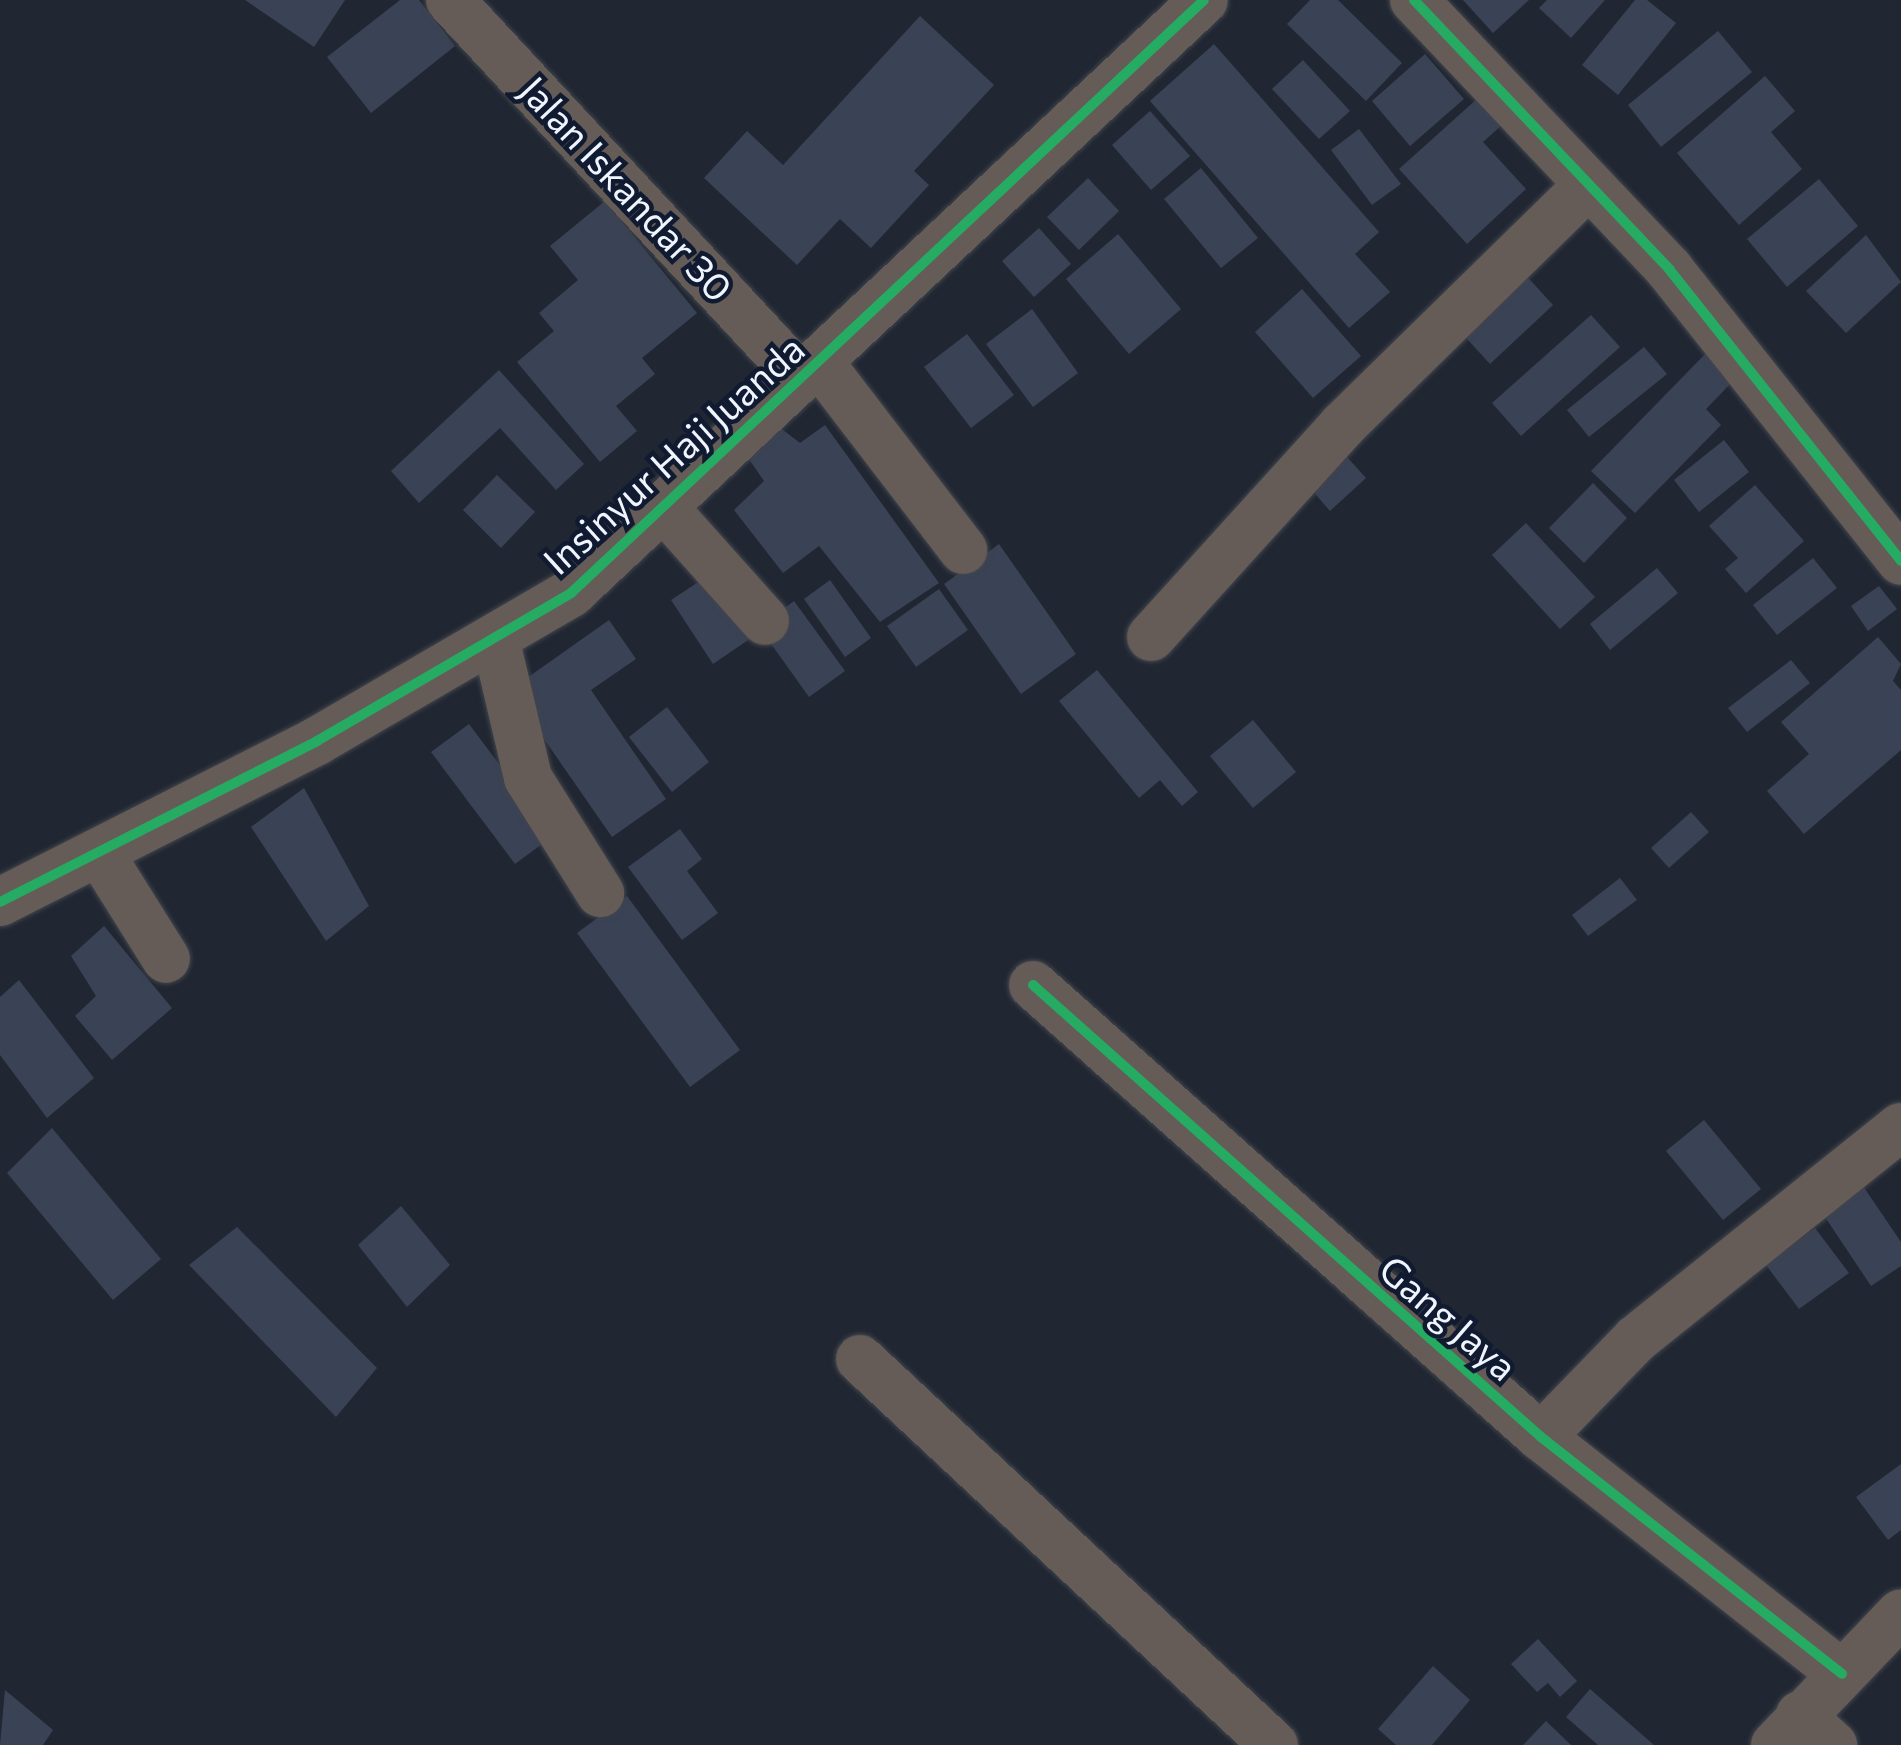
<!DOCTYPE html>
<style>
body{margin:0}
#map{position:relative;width:1901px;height:1745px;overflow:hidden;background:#212732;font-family:Commissioner,sans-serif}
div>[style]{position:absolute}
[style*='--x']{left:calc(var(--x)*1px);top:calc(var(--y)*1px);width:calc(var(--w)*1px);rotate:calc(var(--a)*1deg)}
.building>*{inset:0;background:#3a4255}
.roads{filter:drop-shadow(0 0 2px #40454d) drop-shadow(0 0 2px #40454d)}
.minor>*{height:48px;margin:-24px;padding:0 24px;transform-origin:24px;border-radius:24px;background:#655b57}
.cycleway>*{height:10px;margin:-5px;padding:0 5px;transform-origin:5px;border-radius:5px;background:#26ab63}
span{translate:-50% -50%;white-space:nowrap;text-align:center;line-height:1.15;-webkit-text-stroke:9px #101a30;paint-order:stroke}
.street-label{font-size:38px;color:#eff4fd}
</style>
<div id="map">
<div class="building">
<div style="clip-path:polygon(245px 0,345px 0,314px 47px)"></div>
<div style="clip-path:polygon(400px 0,419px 0,455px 46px,371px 113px,327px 57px)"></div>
<div style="clip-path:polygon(1310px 0,1338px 0,1402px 63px,1366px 101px,1287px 24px)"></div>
<div style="clip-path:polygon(1463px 0,1529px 0,1493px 33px)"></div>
<div style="clip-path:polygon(1547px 0,1605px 0,1571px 38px,1539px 8px)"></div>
<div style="clip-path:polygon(1635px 0,1647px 0,1676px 23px,1618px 95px,1582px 65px)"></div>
<div style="clip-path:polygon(920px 16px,994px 85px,914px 171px,929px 185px,871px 248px,840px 219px,797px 265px,704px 178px,747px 131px,783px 165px)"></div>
<div style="clip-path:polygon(1718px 31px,1752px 72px,1661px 147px,1628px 105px)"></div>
<div style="clip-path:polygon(1214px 44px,1379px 232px,1355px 254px,1390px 292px,1349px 328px,1150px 101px)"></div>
<div style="clip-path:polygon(1425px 54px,1464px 99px,1410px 146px,1372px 101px)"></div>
<div style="clip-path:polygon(1303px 60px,1350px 111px,1319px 139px,1272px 89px)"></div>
<div style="clip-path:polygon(1765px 76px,1795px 111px,1771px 132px,1802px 169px,1739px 225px,1677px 153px)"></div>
<div style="clip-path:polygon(1478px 98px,1502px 125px,1483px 142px,1526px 189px,1467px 244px,1399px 169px)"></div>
<div style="clip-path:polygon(1150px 111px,1190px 156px,1151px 190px,1112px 145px)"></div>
<div style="clip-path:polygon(1359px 129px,1401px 184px,1372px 205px,1331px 150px)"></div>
<div style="clip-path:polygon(1201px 168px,1258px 238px,1221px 268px,1164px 199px)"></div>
<div style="clip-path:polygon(1088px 178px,1119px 211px,1079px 250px,1047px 217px)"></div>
<div style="clip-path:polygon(1819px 179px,1858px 226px,1787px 287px,1747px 239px)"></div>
<div style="clip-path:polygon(605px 201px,697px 313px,642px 358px,655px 374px,616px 406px,637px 431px,600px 462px,517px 362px,554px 331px,539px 313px,578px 280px,550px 246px)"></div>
<div style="clip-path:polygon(1039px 228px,1071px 264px,1034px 297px,1002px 261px)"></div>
<div style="clip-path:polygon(1118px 234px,1181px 309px,1129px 354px,1066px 279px)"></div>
<div style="clip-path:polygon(1866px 235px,1901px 282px,1846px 333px,1806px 291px)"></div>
<div style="clip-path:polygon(1520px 269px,1553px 305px,1490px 364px,1456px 327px)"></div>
<div style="clip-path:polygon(1302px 289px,1361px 356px,1313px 398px,1255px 332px)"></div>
<div style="clip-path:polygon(1032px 309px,1078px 373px,1033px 407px,986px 344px)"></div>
<div style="clip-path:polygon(1591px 315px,1620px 347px,1521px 436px,1492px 403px)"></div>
<div style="clip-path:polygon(967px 334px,1014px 395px,971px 428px,924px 367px)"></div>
<div style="clip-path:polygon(1644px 347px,1667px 374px,1589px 437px,1567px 410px)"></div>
<div style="clip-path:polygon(1711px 348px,1739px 375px,1706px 409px,1721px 425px,1635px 513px,1591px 471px)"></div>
<div style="clip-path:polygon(499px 370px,584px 464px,556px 490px,500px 428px,419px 503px,391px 471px)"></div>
<div style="clip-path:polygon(774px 423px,800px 443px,825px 425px,939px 583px,880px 622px,819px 546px,783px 573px,734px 510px,764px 481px,744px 452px)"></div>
<div style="clip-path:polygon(1724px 440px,1749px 472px,1699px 512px,1674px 480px)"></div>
<div style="clip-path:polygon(1338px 447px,1366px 478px,1330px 511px,1303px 480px)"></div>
<div style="clip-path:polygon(497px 475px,535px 512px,501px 548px,463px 510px)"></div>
<div style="clip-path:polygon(1593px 483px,1627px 518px,1584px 563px,1549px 528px)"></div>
<div style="clip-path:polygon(1755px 485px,1804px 541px,1746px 593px,1725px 569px,1738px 558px,1709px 526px)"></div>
<div style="clip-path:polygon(1526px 523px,1595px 597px,1560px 629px,1492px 555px)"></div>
<div style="clip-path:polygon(999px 544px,1076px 654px,1021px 694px,944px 584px)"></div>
<div style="clip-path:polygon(1813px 558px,1837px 588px,1777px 635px,1753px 605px)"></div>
<div style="clip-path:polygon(1657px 568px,1678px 593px,1610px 650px,1590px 624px)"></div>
<div style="clip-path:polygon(715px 571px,757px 634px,713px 664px,671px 600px)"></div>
<div style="clip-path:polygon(830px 580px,871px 638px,845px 657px,804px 599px)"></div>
<div style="clip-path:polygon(1879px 586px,1897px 609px,1868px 631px,1851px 606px)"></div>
<div style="clip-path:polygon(939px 589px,968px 630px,916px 667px,887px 626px)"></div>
<div style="clip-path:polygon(794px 601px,845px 671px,809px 697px,759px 627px)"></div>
<div style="clip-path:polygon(609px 620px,636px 659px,591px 690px,666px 799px,612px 837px,510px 690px)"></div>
<div style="clip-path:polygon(1878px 637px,1901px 664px,1893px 681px,1901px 690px,1901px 750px,1804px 834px,1767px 791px,1809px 754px,1781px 722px)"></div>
<div style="clip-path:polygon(1791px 660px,1810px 683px,1747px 732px,1728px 708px)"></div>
<div style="clip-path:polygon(1097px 670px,1198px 792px,1182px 806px,1160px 780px,1139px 798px,1059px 701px)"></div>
<div style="clip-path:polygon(667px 707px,709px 762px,672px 792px,629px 737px)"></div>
<div style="clip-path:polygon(1253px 720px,1296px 772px,1253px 808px,1210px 756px)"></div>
<div style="clip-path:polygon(469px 724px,553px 836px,515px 864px,431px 752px)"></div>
<div style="clip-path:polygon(304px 788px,369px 906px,326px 941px,251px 827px)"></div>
<div style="clip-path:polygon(1691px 812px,1709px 832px,1669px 868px,1651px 848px)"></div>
<div style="clip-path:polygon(680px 829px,702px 859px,687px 871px,718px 913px,682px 940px,628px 867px)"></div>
<div style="clip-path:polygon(1620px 878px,1637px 900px,1588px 936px,1572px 915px)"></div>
<div style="clip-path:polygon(627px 896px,740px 1050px,690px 1087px,577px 933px)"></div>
<div style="clip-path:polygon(104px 926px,172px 1008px,112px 1060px,75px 1016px,96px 996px,71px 956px)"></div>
<div style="clip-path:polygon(19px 980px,94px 1078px,47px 1118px,0 1055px,0 997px)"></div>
<div style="clip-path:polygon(1704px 1120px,1761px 1189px,1723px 1220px,1666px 1151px)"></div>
<div style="clip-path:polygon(52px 1128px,161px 1259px,113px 1300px,7px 1173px)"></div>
<div style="clip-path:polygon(1863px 1186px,1901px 1242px,1901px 1266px,1871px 1286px,1823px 1214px)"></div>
<div style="clip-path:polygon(401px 1206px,450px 1265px,407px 1307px,358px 1245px)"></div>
<div style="clip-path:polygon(237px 1227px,377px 1368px,336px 1417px,189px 1265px)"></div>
<div style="clip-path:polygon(1815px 1228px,1849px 1273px,1799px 1309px,1766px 1265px)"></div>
<div style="clip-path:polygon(1901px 1464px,1901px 1530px,1888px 1540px,1856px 1497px)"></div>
<div style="clip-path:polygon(1538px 1639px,1577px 1681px,1560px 1697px,1548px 1683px,1537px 1692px,1511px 1664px)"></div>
<div style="clip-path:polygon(1433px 1666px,1470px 1700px,1432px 1745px,1396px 1745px,1378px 1729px)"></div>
<div style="clip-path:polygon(1590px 1689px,1654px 1745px,1598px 1745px,1566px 1717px)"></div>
<div style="clip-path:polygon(5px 1690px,53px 1730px,43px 1745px,0 1745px)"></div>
<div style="clip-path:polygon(1546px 1721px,1571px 1745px,1523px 1745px)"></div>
</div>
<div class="roads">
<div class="minor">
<div style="--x:450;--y:0;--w:516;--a:47.12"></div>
<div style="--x:1414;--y:0;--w:371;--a:46.5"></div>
<div style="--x:1669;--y:269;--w:373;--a:51.5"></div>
<div style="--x:819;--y:362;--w:237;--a:52.5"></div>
<div style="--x:665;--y:509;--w:150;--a:48.2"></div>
<div style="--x:1151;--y:637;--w:286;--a:-47.8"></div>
<div style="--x:1343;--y:425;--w:344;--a:-44.4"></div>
<div style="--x:495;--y:638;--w:144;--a:76.7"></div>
<div style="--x:528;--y:778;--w:136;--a:57.9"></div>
<div style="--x:99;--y:852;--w:126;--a:57.9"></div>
<div style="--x:0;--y:902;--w:356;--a:-26.9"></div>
<div style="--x:317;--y:741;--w:294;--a:-30.2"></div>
<div style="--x:571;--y:593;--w:867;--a:-43.13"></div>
<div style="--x:1033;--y:985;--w:680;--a:41.66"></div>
<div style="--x:1541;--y:1437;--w:383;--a:38.2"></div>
<div style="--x:860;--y:1359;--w:566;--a:43"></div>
<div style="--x:1541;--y:1437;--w:136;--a:-45.9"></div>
<div style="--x:1636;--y:1339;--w:339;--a:-38.7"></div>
<div style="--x:1800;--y:1715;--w:45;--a:42.3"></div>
<div style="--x:1775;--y:1745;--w:182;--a:-46.3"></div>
</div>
</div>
<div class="cycleway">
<div style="--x:1414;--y:0;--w:371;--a:46.5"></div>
<div style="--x:1669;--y:269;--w:373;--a:51.5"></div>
<div style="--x:0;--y:902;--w:356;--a:-26.9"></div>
<div style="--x:317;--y:741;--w:294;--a:-30.2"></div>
<div style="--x:571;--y:593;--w:867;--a:-43.13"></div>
<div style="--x:1033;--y:985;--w:680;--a:41.66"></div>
<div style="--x:1541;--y:1437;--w:383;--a:38.2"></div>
</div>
<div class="street-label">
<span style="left:627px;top:188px;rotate:47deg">Jalan Iskandar 30</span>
<span style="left:673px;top:454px;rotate:-42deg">Insinyur Haji Juanda</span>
<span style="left:1449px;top:1317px;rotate:41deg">Gang Jaya</span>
</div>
</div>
